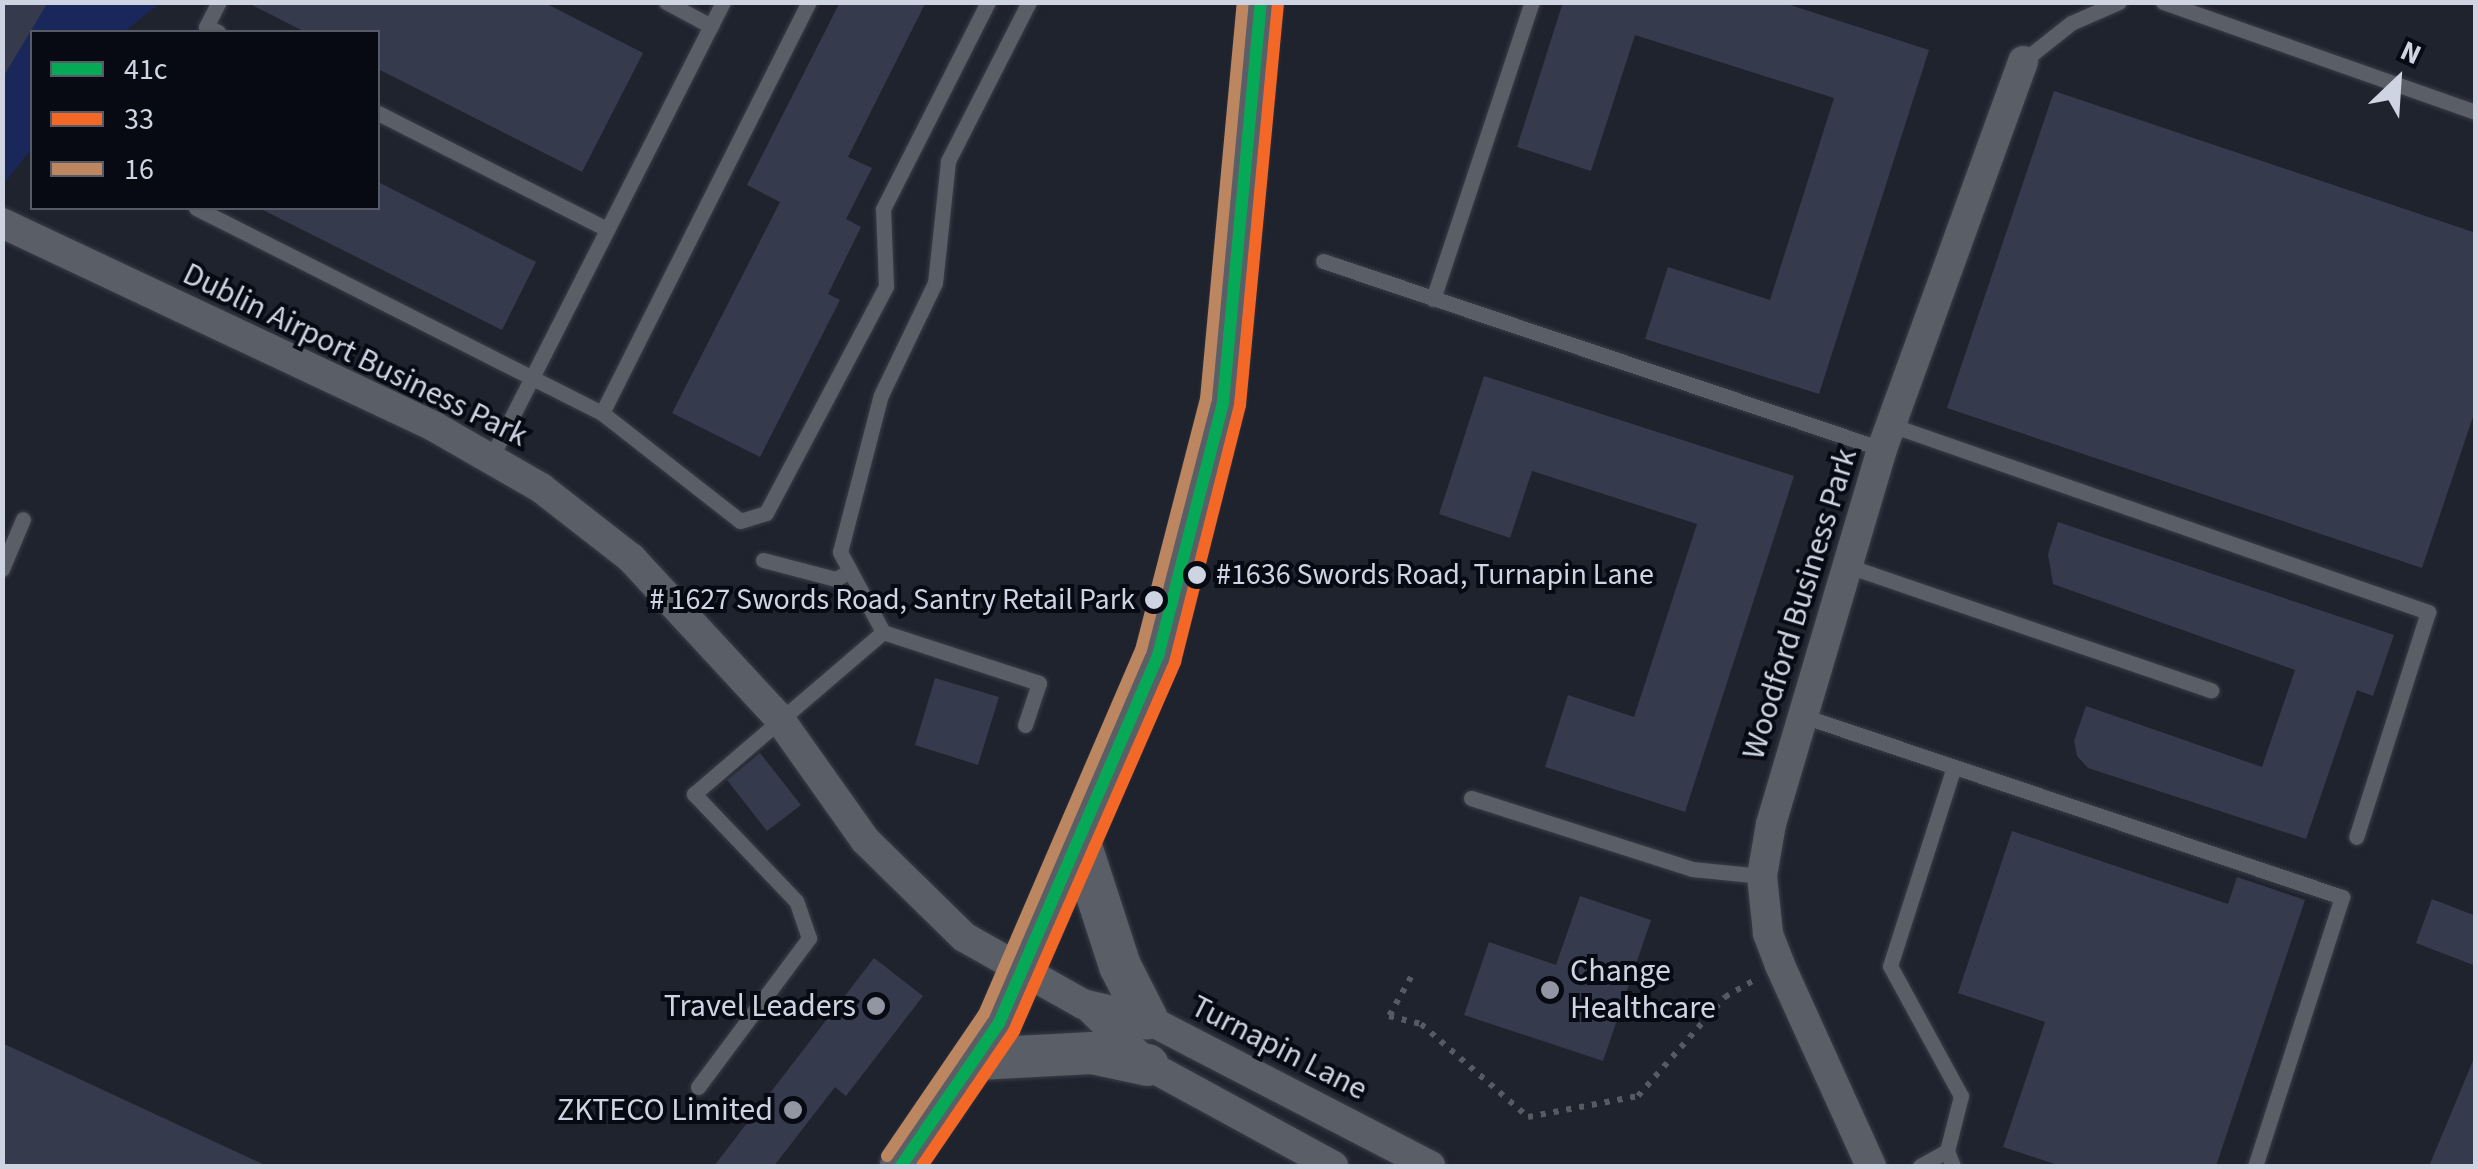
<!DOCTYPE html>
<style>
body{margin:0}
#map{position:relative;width:2478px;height:1169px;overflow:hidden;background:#1f232e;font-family:"Source Sans 3",sans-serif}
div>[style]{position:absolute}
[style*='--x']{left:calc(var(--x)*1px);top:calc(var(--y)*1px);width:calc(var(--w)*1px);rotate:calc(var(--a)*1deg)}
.green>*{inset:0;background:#19275a}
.building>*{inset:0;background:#353b4c}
.path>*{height:6px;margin-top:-3px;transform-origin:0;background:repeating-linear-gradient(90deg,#565a62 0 5px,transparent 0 13px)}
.roads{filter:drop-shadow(0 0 2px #3a3d47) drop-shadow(0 0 2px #3a3d47)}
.lane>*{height:15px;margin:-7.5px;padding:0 7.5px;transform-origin:7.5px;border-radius:7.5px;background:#5a5e66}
.street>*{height:30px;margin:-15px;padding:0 15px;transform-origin:15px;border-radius:15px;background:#5a5e66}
.secondary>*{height:42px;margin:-21px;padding:0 21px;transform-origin:21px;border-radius:21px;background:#5a5e66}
.bus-1>*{height:12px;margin:-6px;padding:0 6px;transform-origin:6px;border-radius:6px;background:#06aa56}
.bus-2>*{height:12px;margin:-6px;padding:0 6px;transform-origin:6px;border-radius:6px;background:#f36827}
.bus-3>*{height:12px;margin:-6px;padding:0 6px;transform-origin:6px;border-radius:6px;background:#bb8660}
.dots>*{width:28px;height:28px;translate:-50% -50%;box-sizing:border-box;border:5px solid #070a13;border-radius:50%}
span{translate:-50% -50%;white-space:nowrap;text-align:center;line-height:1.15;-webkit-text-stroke:8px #070a13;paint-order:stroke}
.bus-label{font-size:30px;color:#ced4e1}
.left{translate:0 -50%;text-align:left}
.right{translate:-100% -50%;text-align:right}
.street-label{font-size:32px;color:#ced4e1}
.poi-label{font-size:32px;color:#ced4e1}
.frame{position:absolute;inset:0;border:5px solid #ced4e1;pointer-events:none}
.legend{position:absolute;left:30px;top:30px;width:350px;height:180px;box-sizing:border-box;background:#070a13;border:2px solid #575b65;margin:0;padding:12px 18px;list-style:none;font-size:30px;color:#ced4e1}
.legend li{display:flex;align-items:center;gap:20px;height:50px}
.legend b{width:50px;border:2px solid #575b65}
.north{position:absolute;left:2348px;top:30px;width:100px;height:100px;-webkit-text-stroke:8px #070a13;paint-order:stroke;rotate:25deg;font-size:28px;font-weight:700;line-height:40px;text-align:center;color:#ced4e1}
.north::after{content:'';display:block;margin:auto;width:35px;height:45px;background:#ced4e1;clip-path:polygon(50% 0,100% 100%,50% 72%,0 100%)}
</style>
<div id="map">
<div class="green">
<div style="clip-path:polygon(3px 3px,160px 3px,124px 32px,32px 32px,32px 148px,3px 185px)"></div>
</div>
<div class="building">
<div style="clip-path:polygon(2px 2px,48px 2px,2px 79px)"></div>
<div style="clip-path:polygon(246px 2px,543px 2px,643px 53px,582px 172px,378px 69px,378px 32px,305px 32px)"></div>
<div style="clip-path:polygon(840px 2px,926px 2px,848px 157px,872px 168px,846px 219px,861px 227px,828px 294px,840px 300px,760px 457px,672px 413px,780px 202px,747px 185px)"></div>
<div style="clip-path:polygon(1563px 2px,1781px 2px,1929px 50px,1819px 394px,1645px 339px,1668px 267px,1770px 300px,1834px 98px,1635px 35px,1591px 171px,1517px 147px)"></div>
<div style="clip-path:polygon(2054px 91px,2476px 233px,2476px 408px,2422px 568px,1947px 408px)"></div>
<div style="clip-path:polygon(378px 182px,536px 262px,502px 330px,259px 208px,378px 208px)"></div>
<div style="clip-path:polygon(1484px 376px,1794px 476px,1685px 812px,1545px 767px,1568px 695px,1634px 717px,1697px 524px,1532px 471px,1510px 538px,1439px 514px)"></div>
<div style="clip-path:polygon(2058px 522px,2394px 635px,2373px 696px,2357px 690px,2306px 839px,2088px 768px,2077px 756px,2074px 741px,2086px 706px,2262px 767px,2295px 670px,2053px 584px,2048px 554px)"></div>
<div style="clip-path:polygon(935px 678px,999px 697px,978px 765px,915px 745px)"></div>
<div style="clip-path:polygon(760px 753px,801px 805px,767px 831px,727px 780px)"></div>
<div style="clip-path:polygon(2012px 831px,2228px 904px,2237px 877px,2305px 900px,2216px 1166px,2061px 1166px,2003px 1147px,2045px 1022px,1958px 993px)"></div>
<div style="clip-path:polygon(1580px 896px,1651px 920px,1603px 1061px,1464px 1015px,1489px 942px,1556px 965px)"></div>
<div style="clip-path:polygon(2432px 899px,2476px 916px,2476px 966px,2416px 943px)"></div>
<div style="clip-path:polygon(874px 958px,923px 996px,846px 1096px,835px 1087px,774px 1166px,714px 1166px)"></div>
<div style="clip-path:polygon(2px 1043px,267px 1166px,2px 1166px)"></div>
<div style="clip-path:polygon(2475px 1056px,2476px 1166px,2429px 1166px,2442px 1135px)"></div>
</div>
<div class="path">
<div style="--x:1411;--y:977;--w:45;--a:119.4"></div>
<div style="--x:1389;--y:1016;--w:33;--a:14"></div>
<div style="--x:1421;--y:1024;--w:142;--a:41"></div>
<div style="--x:1528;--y:1117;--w:112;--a:-10.8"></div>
<div style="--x:1638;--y:1096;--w:132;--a:-48.7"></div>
<div style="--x:1725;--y:997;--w:32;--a:-30"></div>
</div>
<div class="roads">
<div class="lane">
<div style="--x:666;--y:2;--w:51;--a:28.1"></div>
<div style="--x:2163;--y:2;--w:332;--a:19.4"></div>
<div style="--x:218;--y:32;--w:13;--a:-157"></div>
<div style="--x:206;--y:27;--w:28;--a:-63"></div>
<div style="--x:2023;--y:61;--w:61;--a:-38.4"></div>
<div style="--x:2071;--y:23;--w:52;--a:-23.6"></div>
<div style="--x:378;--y:113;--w:257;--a:26.9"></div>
<div style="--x:196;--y:208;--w:455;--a:26.8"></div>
<div style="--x:602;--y:413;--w:175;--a:38"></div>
<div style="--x:740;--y:521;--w:27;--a:-17"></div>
<div style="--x:766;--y:513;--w:257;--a:-62.1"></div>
<div style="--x:886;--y:286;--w:77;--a:-92.2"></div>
<div style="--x:883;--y:209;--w:232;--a:-63.1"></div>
<div style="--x:1323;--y:261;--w:590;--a:18.59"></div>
<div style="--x:1433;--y:299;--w:313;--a:-71.6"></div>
<div style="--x:602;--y:413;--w:460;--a:-63.3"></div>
<div style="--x:1891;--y:425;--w:569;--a:19.2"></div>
<div style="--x:2428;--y:612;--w:236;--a:107.7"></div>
<div style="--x:491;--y:458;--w:512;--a:-63.03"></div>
<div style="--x:763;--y:560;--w:75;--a:14.6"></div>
<div style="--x:836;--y:579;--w:16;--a:-30"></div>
<div style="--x:1848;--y:566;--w:384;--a:18.9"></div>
<div style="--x:2;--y:569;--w:54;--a:-67.2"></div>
<div style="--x:1803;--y:716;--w:569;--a:18.56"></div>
<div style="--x:2342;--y:897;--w:283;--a:107.9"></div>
<div style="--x:1025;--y:725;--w:44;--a:-71.6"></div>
<div style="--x:1039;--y:683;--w:164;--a:-161.9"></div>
<div style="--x:883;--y:632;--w:91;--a:-118.3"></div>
<div style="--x:840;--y:552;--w:162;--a:-75.4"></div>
<div style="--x:881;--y:395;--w:124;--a:-64.3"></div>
<div style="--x:935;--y:283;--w:123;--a:-83.9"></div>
<div style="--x:948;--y:161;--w:178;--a:-63"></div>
<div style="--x:1471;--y:798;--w:232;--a:17.8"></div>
<div style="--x:1692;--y:869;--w:70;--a:5.7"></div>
<div style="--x:698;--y:1087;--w:186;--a:-53.3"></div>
<div style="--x:809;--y:938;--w:39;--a:-109"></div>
<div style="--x:796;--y:901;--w:148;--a:-133.6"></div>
<div style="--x:694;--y:794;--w:249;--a:-40.6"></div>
<div style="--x:1920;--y:1166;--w:31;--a:-29"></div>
<div style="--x:1953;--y:1166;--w:16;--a:-112"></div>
<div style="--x:1947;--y:1151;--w:57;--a:-75.7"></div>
<div style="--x:1961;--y:1096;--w:148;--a:-118.6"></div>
<div style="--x:1890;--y:966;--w:209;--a:-72.2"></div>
</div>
<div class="street">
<div style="--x:2;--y:223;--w:479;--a:25.2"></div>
<div style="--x:435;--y:427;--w:122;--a:29.9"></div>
<div style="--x:541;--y:488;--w:114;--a:37.9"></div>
<div style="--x:631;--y:558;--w:217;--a:47.2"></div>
<div style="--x:778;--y:717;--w:151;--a:54.7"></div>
<div style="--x:865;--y:840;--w:139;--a:44.4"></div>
<div style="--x:964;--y:937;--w:137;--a:29.4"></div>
<div style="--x:1083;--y:1004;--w:66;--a:13.2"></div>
<div style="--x:1147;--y:1019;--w:319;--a:27.4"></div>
<div style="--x:1089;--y:1007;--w:83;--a:44.5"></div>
<div style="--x:1148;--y:1065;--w:211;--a:28.6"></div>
<div style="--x:1871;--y:1166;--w:221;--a:-114.4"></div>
<div style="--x:1780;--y:965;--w:34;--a:-111"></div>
<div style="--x:1768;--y:933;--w:57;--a:-96"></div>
<div style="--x:1762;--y:876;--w:53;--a:-80.2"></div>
<div style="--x:1771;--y:824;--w:391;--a:-73.5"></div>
<div style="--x:1882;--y:449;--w:413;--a:-70"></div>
</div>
<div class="secondary">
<div style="--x:1081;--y:846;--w:126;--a:72"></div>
<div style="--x:1120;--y:966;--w:59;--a:63"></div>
<div style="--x:978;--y:1059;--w:114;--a:-3"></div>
<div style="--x:1092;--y:1053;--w:57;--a:12.1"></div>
<div style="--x:901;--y:1166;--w:173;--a:-55.6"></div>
<div style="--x:999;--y:1023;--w:400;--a:-66.6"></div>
<div style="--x:1158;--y:656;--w:262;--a:-75.6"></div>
<div style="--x:1223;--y:402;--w:402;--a:-84.6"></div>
</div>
</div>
<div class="bus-1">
<div style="--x:901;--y:1166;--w:173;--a:-55.6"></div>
<div style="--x:999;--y:1023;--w:400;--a:-66.6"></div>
<div style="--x:1158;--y:656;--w:262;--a:-75.6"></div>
<div style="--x:1223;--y:402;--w:402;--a:-84.6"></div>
</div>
<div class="bus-2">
<div style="--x:922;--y:1166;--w:163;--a:-55.7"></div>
<div style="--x:1014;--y:1031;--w:403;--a:-66.4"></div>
<div style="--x:1175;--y:662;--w:265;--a:-75.8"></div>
<div style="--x:1240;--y:405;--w:403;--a:-84.6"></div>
</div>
<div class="bus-3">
<div style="--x:887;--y:1156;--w:172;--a:-55.7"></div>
<div style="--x:984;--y:1014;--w:396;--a:-66.7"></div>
<div style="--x:1141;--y:650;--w:259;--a:-75.5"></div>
<div style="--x:1206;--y:399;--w:399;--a:-84.7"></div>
</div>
<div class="dots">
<div style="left:1197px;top:575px;background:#ced4e1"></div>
<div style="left:1154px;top:600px;background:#ced4e1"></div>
<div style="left:1550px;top:990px;background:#9196a2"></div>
<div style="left:876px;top:1006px;background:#9196a2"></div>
<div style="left:793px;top:1110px;background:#9196a2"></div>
</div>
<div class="bus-label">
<span class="left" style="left:1216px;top:575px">#1636 Swords Road, Turnapin Lane</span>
<span class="right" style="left:1135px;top:600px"># 1627 Swords Road, Santry Retail Park</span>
</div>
<div class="street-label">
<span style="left:355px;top:355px;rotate:26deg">Dublin Airport Business Park</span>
<span style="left:1800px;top:604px;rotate:-73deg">Woodford Business Park</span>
<span style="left:1279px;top:1048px;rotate:27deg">Turnapin Lane</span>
</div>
<div class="poi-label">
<span class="left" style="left:1570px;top:990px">Change<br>Healthcare</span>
<span class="right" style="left:856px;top:1006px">Travel Leaders</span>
<span class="right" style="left:773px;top:1110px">ZKTECO Limited</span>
</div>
<div class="frame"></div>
<ul class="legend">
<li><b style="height:12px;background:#06aa56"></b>41c</li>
<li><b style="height:12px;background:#f36827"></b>33</li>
<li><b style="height:12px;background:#bb8660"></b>16</li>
</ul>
<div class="north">N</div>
</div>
